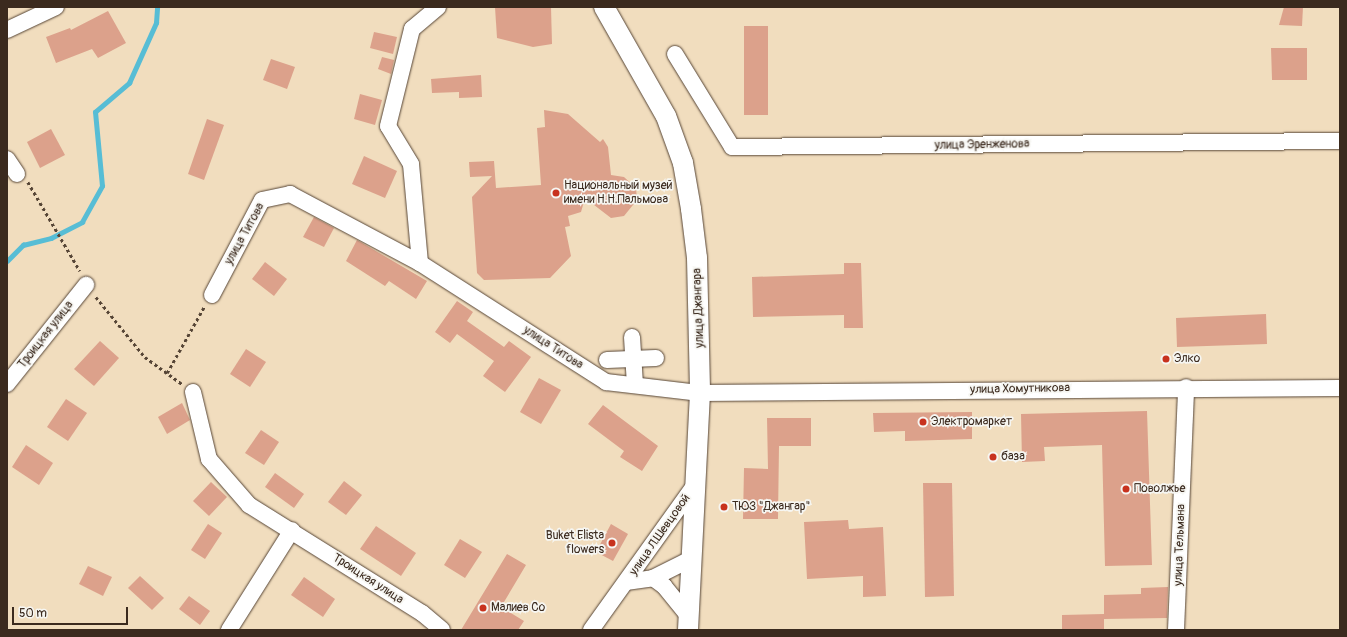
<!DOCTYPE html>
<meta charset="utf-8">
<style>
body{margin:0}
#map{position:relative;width:1347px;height:637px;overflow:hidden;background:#f1ddbe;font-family:Pangolin,sans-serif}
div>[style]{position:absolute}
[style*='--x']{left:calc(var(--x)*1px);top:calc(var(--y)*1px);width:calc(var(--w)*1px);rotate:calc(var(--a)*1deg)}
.stream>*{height:4.5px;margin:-2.25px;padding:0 2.25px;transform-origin:2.25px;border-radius:2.25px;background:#57bdd5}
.building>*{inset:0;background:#dca18b}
.path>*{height:2.5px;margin-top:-1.25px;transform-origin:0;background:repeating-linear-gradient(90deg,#564536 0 3px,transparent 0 6px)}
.roads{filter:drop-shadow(0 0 1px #564536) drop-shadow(0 0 1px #564536)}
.minor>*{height:16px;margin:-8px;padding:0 8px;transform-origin:8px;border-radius:8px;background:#fff}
.major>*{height:20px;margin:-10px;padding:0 10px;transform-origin:10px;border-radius:10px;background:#fff}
.dots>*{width:11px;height:11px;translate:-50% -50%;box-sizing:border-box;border:2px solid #f6f6f2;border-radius:50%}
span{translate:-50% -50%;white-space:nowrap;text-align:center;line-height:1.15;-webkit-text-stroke:3.5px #f6f6f2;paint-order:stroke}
.street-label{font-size:12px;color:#3b2a1e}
.poi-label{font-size:12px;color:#3b2a1e}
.left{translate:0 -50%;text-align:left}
.right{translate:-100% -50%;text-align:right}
.frame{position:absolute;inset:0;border:8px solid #3b2a1e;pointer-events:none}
.scale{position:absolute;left:12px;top:607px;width:116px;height:18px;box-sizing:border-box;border:2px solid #3b2a1e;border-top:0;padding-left:5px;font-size:12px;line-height:14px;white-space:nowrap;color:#3b2a1e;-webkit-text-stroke:3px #f6f6f2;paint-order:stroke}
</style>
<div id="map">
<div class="stream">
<div style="--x:7;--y:261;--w:23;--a:-45"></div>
<div style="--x:23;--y:245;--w:29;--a:-14"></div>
<div style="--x:51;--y:238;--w:35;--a:-27"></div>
<div style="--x:82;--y:222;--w:41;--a:-60.9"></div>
<div style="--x:102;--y:186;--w:74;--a:-95.4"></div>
<div style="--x:95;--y:112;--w:45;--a:-40.5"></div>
<div style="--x:129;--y:83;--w:66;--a:-65.8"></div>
<div style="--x:156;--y:23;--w:16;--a:-86"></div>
</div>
<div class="building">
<div style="clip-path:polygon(495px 7px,551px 7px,552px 44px,533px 47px,497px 38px)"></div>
<div style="clip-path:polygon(1284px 7px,1303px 7px,1302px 26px,1279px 25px)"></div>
<div style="clip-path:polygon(108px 11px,126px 43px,98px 58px,92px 49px,56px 63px,46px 37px,70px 28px,71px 30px)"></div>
<div style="clip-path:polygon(744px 26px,768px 26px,768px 115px,744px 115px)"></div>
<div style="clip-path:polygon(374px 32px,397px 37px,393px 54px,370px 48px)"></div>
<div style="clip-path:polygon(1271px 48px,1307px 48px,1307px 80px,1272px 80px)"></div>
<div style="clip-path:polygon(382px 57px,394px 60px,391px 74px,378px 69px)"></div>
<div style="clip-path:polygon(271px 59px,295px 67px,287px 89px,263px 80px)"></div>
<div style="clip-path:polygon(481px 75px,482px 97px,459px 98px,459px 92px,432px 93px,431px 79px)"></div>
<div style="clip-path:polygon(360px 94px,382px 100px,375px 125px,354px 119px)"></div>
<div style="clip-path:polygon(544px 110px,568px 114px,600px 142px,603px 139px,608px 147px,611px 175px,624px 177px,636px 188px,637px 200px,624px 216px,611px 218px,585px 198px,581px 212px,568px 216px,570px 226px,565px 227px,571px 256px,550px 278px,484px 280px,477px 273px,472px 197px,492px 176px,470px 177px,469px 162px,494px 161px,496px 188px,541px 185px,537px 128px,545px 127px)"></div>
<div style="clip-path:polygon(207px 119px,224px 125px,204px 180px,188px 174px)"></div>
<div style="clip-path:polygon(51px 129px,65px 155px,40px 168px,27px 142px)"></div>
<div style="clip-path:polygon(364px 156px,397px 171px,385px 198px,352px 184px)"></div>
<div style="clip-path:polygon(314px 217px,334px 228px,324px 247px,303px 237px)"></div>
<div style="clip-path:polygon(357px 240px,427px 281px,416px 299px,389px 281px,385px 286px,346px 261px)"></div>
<div style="clip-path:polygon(265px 262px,287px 279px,274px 296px,252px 279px)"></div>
<div style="clip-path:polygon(844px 263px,861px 263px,863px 328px,844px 328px,844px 315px,753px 317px,752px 277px,844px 274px)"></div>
<div style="clip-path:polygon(457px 301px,473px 312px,467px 321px,504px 347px,509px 341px,531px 357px,505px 392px,483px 376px,494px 361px,457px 334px,450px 343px,435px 332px)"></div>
<div style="clip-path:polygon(1266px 314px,1267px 344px,1177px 347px,1176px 318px)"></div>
<div style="clip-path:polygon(100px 341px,119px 358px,94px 386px,74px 369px)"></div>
<div style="clip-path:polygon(246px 349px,266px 362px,250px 387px,230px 374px)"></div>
<div style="clip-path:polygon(539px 378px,561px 390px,541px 424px,520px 412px)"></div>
<div style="clip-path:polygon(66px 399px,87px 413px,68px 441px,47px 427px)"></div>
<div style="clip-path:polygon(182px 403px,190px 420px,167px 434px,158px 417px)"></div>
<div style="clip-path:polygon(603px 405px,658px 446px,642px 471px,620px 457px,624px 451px,588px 424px)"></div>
<div style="clip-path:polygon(1147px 411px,1152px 565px,1105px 566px,1102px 445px,1044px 447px,1045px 461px,1022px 462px,1021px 414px)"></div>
<div style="clip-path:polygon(972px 412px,972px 439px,905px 441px,905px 431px,874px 432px,873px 413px)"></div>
<div style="clip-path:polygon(767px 418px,811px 418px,811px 446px,779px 446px,778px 519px,743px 519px,744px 468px,768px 469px)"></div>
<div style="clip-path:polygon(261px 430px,279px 442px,264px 465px,245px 453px)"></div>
<div style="clip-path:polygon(26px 445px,53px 463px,39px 485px,12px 467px)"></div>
<div style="clip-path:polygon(275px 473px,304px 494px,294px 508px,265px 487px)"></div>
<div style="clip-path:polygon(344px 481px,362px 495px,346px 515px,328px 502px)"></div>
<div style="clip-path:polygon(211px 482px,227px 497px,209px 516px,193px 501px)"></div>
<div style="clip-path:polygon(923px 483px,952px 483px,954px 596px,925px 597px)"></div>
<div style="clip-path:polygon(848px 520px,849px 529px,883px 527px,886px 596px,863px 597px,863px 576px,807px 579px,804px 522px)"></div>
<div style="clip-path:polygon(208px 524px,222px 533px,205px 559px,191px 550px)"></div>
<div style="clip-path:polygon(611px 524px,628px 534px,613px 561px,596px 552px)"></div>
<div style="clip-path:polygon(376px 526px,416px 553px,401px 576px,360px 549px)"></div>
<div style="clip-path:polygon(460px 539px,482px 552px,465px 578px,444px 565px)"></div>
<div style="clip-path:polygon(507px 554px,526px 565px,501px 607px,524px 621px,518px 630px,461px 630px)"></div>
<div style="clip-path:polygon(88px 566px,112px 577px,103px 596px,79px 584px)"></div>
<div style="clip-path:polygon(140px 576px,164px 598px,152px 610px,128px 588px)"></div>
<div style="clip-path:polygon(304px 577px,335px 599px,323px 617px,291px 595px)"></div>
<div style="clip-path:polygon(1168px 587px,1167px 618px,1104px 619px,1104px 595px,1141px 594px,1141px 588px)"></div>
<div style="clip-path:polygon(189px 596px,210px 611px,200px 625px,179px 609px)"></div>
<div style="clip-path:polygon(1104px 614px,1104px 630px,1062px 630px,1062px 615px)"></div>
</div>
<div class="path">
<div style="--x:28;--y:182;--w:103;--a:59.7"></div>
<div style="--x:96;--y:297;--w:77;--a:50.8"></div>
<div style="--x:145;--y:357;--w:46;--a:36.1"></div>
<div style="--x:167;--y:373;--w:76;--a:-60.7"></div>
</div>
<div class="roads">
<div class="minor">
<div style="--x:7;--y:30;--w:54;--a:-25.1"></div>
<div style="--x:675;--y:54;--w:109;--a:58.5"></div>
<div style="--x:732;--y:147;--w:608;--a:-0.57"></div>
<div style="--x:7;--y:159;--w:18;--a:56"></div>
<div style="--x:420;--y:263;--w:99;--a:-95.2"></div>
<div style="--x:411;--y:164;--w:44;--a:-121.2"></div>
<div style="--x:388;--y:126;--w:100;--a:-76.1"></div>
<div style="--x:412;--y:29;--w:34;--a:-40"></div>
<div style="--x:212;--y:295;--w:107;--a:-62.2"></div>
<div style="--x:262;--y:200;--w:29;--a:-12"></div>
<div style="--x:290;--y:194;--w:147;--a:28"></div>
<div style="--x:420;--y:263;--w:221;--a:32.6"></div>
<div style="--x:606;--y:382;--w:95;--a:6.7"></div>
<div style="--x:700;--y:393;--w:640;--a:-0.45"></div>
<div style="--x:632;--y:337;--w:48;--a:86.4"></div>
<div style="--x:607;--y:360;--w:49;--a:-2.3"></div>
<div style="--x:7;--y:384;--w:127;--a:-51.4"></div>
<div style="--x:193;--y:392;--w:69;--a:76.6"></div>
<div style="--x:209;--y:459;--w:61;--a:49"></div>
<div style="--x:249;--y:505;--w:204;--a:32"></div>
<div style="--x:422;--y:613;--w:26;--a:40"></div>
<div style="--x:653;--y:578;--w:42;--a:-26.6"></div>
<div style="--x:626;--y:582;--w:27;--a:-8"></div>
<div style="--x:653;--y:578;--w:14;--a:36"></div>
<div style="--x:664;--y:586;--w:40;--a:51"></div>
<div style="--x:229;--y:630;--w:118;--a:-57.8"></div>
<div style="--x:591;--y:630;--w:178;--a:-54.4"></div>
<div style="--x:1176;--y:630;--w:243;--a:-87.6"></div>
</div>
<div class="major">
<div style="--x:604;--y:7;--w:125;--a:60.4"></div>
<div style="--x:666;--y:116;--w:50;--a:70.1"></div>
<div style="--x:683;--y:163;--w:47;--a:80.1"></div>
<div style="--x:691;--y:209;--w:49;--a:83"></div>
<div style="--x:697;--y:258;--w:135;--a:88.7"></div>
<div style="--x:700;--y:393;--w:237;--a:92.9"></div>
</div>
</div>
<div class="dots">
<div style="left:556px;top:193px;background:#c8321e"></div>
<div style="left:1166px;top:359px;background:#c8321e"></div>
<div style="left:923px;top:422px;background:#c8321e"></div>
<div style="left:993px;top:457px;background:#c8321e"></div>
<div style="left:1126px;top:489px;background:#c8321e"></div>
<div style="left:724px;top:507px;background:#c8321e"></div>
<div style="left:612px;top:543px;background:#c8321e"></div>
<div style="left:483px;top:608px;background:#c8321e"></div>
</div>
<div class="street-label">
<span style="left:982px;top:145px;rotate:-1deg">улица Эренженова</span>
<span style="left:245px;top:234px;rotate:-61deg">улица Титова</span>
<span style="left:699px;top:308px;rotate:-92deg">улица Джангара</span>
<span style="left:46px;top:335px;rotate:-52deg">Троицкая улица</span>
<span style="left:553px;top:348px;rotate:33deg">улица Титова</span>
<span style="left:1020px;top:389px;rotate:-1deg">улица Хомутникова</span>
<span style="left:660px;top:535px;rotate:-55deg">улица Л.Шевцовой</span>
<span style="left:1180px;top:545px;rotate:-88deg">улица Тельмана</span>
<span style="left:368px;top:579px;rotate:33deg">Троицкая улица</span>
</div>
<div class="poi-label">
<span class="left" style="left:564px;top:193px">Национальный музей<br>имени Н.Н.Пальмова</span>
<span class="left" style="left:1174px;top:359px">Элко</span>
<span class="left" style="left:931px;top:422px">Электромаркет</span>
<span class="left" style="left:1001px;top:457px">база</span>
<span class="left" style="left:1134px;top:489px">Поволжье</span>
<span class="left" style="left:732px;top:507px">ТЮЗ "Джангар"</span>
<span class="right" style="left:604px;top:543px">Buket Elista<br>flowers</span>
<span class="left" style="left:491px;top:608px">Малиев Со</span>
</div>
<div class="frame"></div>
<div class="scale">50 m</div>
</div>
